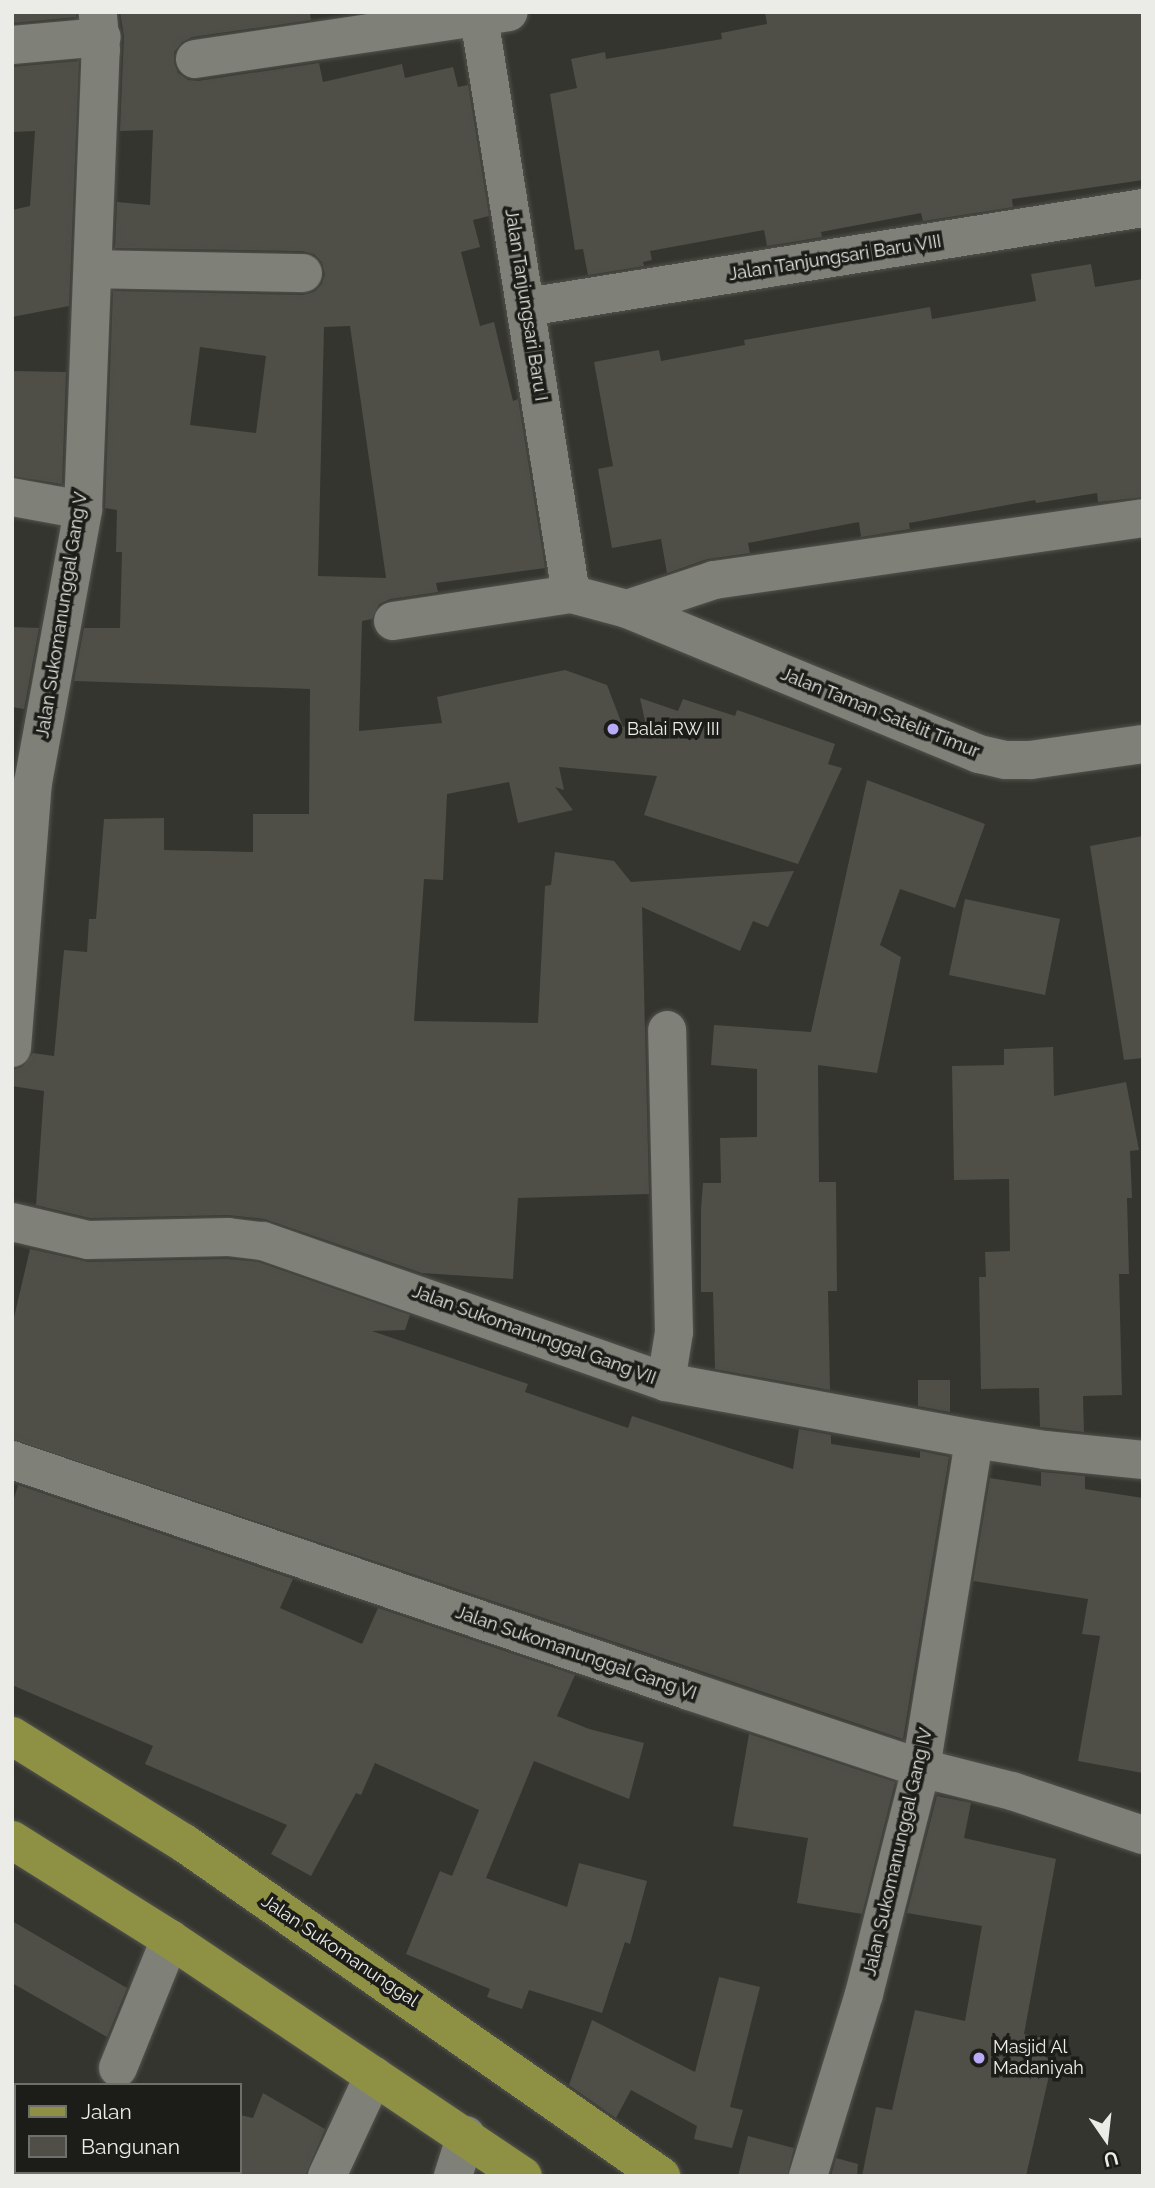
<!DOCTYPE html>
<style>
body{margin:0}
#map{position:relative;width:1155px;height:2188px;overflow:hidden;background:#35352f;font-family:Raleway,sans-serif}
div>[style]{position:absolute}
[style*='--x']{left:calc(var(--x)*1px);top:calc(var(--y)*1px);width:calc(var(--w)*1px);rotate:calc(var(--a)*1deg)}
.building>*{inset:0;background:#4f4f48}
.roads{filter:drop-shadow(0 0 2px #52534d) drop-shadow(0 0 2px #52534d)}
.minor>*{height:38px;margin:-19px;padding:0 19px;transform-origin:19px;border-radius:19px;background:#7f8078}
.major>*{height:38px;margin:-19px;padding:0 19px;transform-origin:19px;border-radius:19px;background:#8e9044}
.dots>*{width:19px;height:19px;translate:-50% -50%;box-sizing:border-box;border:4px solid #1c1c19;border-radius:50%}
span{translate:-50% -50%;white-space:nowrap;text-align:center;line-height:1.15;-webkit-text-stroke:7px #1c1c19;paint-order:stroke}
.street-label{font-size:18px;color:#ebece7}
.poi-label{font-size:18px;color:#ebece7}
.left{translate:0 -50%;text-align:left}
.frame{position:absolute;inset:0;border:14px solid #ebece7;pointer-events:none}
.legend{position:absolute;left:14px;top:2083px;width:228px;height:91px;box-sizing:border-box;background:#1c1c19;border:2px solid #6f6f6b;margin:0;padding:9px 12px;list-style:none;font-size:21px;color:#ebece7}
.legend li{display:flex;align-items:center;gap:14px;height:35px}
.legend b{width:35px;border:2px solid #6f6f6b}
.north{position:absolute;left:1071px;top:2104px;width:70px;height:70px;-webkit-text-stroke:5px #1c1c19;paint-order:stroke;rotate:166deg;font-size:19px;font-weight:700;line-height:28px;text-align:center;color:#ebece7}
.north::after{content:'';display:block;margin:auto;width:24px;height:32px;background:#ebece7;clip-path:polygon(50% 0,100% 100%,50% 72%,0 100%)}
</style>
<div id="map">
<div class="building">
<div style="clip-path:polygon(12px 12px,76px 12px,76px 17px,12px 23px)"></div>
<div style="clip-path:polygon(evenodd,120px 12px,310px 12px,311px 20px,192px 37px,182px 42px,174px 52px,174px 63px,178px 73px,188px 80px,198px 81px,319px 63px,323px 82px,402px 64px,405px 78px,453px 67px,458px 87px,468px 85px,489px 216px,473px 220px,480px 247px,461px 252px,480px 326px,494px 322px,513px 401px,518px 399px,545px 568px,436px 583px,438px 592px,390px 599px,379px 604px,372px 619px,362px 621px,359px 731px,442px 723px,437px 697px,565px 670px,607px 685px,623px 727px,645px 721px,640px 698px,678px 711px,683px 699px,735px 716px,737px 710px,835px 744px,828px 764px,842px 768px,798px 864px,644px 815px,657px 776px,559px 767px,564px 790px,555px 787px,573px 810px,518px 823px,509px 782px,447px 794px,443px 880px,424px 879px,414px 1021px,538px 1023px,545px 886px,551px 885px,555px 852px,614px 861px,631px 882px,794px 871px,768px 927px,753px 921px,740px 951px,642px 907px,649px 1194px,518px 1198px,513px 1279px,422px 1273px,265px 1219px,228px 1215px,90px 1218px,36px 1205px,44px 1091px,12px 1086px,12px 1070px,22px 1067px,33px 1053px,54px 1056px,64px 950px,87px 952px,89px 919px,96px 919px,104px 819px,164px 818px,164px 850px,253px 852px,253px 814px,309px 814px,310px 689px,74px 681px,84px 628px,120px 628px,122px 552px,116px 552px,117px 510px,105px 508px,113px 291px,303px 295px,314px 292px,322px 284px,325px 274px,322px 262px,314px 254px,303px 251px,115px 248px,117px 202px,150px 205px,153px 130px,120px 131px,124px 36px,120px 12px,350px 326px,386px 578px,318px 576px,324px 327px,350px 326px,120px 12px,200px 347px,266px 356px,256px 433px,190px 425px,200px 347px)"></div>
<div style="clip-path:polygon(765px 12px,1143px 12px,1143px 180px,1012px 199px,1013px 207px,923px 221px,921px 213px,821px 232px,822px 237px,767px 246px,764px 230px,650px 251px,652px 260px,643px 262px,644px 266px,588px 275px,583px 249px,575px 250px,550px 94px,577px 88px,571px 59px,605px 52px,606px 59px,722px 39px,721px 33px,767px 24px)"></div>
<div style="clip-path:polygon(79px 61px,69px 306px,12px 317px,12px 210px,30px 206px,35px 131px,12px 132px,12px 67px)"></div>
<div style="clip-path:polygon(1091px 264px,1095px 287px,1143px 279px,1143px 497px,1098px 502px,1097px 493px,1036px 503px,1035px 500px,909px 523px,910px 529px,861px 537px,859px 522px,748px 543px,750px 553px,707px 559px,667px 573px,661px 539px,612px 548px,598px 469px,613px 466px,594px 362px,659px 350px,661px 361px,745px 345px,744px 340px,930px 307px,932px 319px,1036px 301px,1031px 274px)"></div>
<div style="clip-path:polygon(12px 371px,66px 372px,62px 484px,12px 476px)"></div>
<div style="clip-path:polygon(12px 627px,39px 628px,24px 709px,12px 707px)"></div>
<div style="clip-path:polygon(867px 780px,985px 824px,955px 908px,900px 889px,880px 945px,901px 957px,877px 1073px,818px 1065px,819px 1182px,836px 1182px,837px 1291px,828px 1291px,830px 1390px,715px 1369px,713px 1292px,701px 1292px,701px 1209px,703px 1183px,721px 1183px,720px 1138px,757px 1137px,757px 1069px,711px 1065px,714px 1025px,811px 1032px)"></div>
<div style="clip-path:polygon(1143px 836px,1143px 1058px,1124px 1060px,1090px 846px)"></div>
<div style="clip-path:polygon(965px 899px,1060px 919px,1045px 995px,949px 975px)"></div>
<div style="clip-path:polygon(1053px 1047px,1054px 1096px,1126px 1082px,1139px 1150px,1130px 1151px,1132px 1198px,1127px 1198px,1129px 1274px,1119px 1274px,1122px 1395px,1083px 1396px,1084px 1432px,1040px 1427px,1039px 1388px,981px 1389px,979px 1277px,986px 1277px,985px 1252px,1010px 1251px,1009px 1179px,954px 1180px,952px 1066px,1004px 1065px,1004px 1049px)"></div>
<div style="clip-path:polygon(30px 1249px,88px 1262px,227px 1259px,258px 1262px,410px 1315px,405px 1330px,372px 1331px,528px 1384px,525px 1392px,628px 1428px,632px 1416px,793px 1469px,799px 1429px,831px 1435px,831px 1444px,920px 1458px,920px 1451px,949px 1457px,903px 1739px,12px 1439px,12px 1326px)"></div>
<div style="clip-path:polygon(918px 1380px,950px 1380px,950px 1412px,918px 1406px)"></div>
<div style="clip-path:polygon(1041px 1472px,1085px 1476px,1085px 1489px,1143px 1498px,1143px 1773px,1078px 1761px,1100px 1636px,1082px 1634px,1088px 1599px,973px 1581px,990px 1478px,1041px 1486px)"></div>
<div style="clip-path:polygon(18px 1485px,293px 1579px,280px 1608px,362px 1644px,378px 1608px,575px 1675px,557px 1716px,589px 1729px,644px 1743px,629px 1799px,534px 1761px,486px 1878px,567px 1907px,579px 1863px,647px 1881px,630px 1944px,625px 1942px,602px 2013px,529px 1990px,522px 2009px,487px 1997px,490px 1989px,406px 1954px,440px 1871px,452px 1876px,479px 1810px,375px 1763px,361px 1795px,356px 1793px,311px 1876px,271px 1854px,287px 1825px,145px 1764px,153px 1746px,12px 1685px,12px 1505px)"></div>
<div style="clip-path:polygon(749px 1734px,895px 1782px,862px 1914px,797px 1903px,808px 1838px,733px 1826px)"></div>
<div style="clip-path:polygon(937px 1796px,971px 1803px,964px 1838px,1056px 1859px,1024px 2034px,1057px 2041px,1026px 2176px,862px 2176px,876px 2107px,892px 2110px,915px 2010px,965px 2021px,982px 1926px,907px 1913px)"></div>
<div style="clip-path:polygon(12px 1921px,127px 1988px,107px 2037px,12px 1983px)"></div>
<div style="clip-path:polygon(719px 1977px,760px 1987px,730px 2107px,743px 2110px,732px 2148px,694px 2139px,697px 2126px,631px 2090px,616px 2118px,569px 2085px,592px 2020px,695px 2072px)"></div>
<div style="clip-path:polygon(263px 2093px,325px 2129px,305px 2176px,240px 2176px,240px 2115px,253px 2118px)"></div>
<div style="clip-path:polygon(748px 2136px,794px 2148px,787px 2176px,738px 2176px)"></div>
<div style="clip-path:polygon(836px 2158px,858px 2164px,857px 2176px,831px 2176px)"></div>
</div>
<div class="roads">
<div class="minor">
<div style="--x:479;--y:17;--w:584;--a:80.94"></div>
<div style="--x:12;--y:45;--w:90;--a:-5.1"></div>
<div style="--x:195;--y:59;--w:317;--a:-8.5"></div>
<div style="--x:93;--y:269;--w:210;--a:1.1"></div>
<div style="--x:527;--y:307;--w:624;--a:-9.13"></div>
<div style="--x:12;--y:497;--w:72;--a:10.4"></div>
<div style="--x:627;--y:609;--w:92;--a:-18.4"></div>
<div style="--x:714;--y:580;--w:433;--a:-8.2"></div>
<div style="--x:393;--y:621;--w:180;--a:-8.6"></div>
<div style="--x:571;--y:594;--w:58;--a:15"></div>
<div style="--x:627;--y:609;--w:381;--a:22.4"></div>
<div style="--x:979;--y:754;--w:27;--a:13"></div>
<div style="--x:1005;--y:760;--w:26;--a:0"></div>
<div style="--x:1031;--y:760;--w:113;--a:-8.1"></div>
<div style="--x:12;--y:1048;--w:266;--a:-85.5"></div>
<div style="--x:33;--y:783;--w:278;--a:-79.6"></div>
<div style="--x:83;--y:510;--w:460;--a:-87.8"></div>
<div style="--x:101;--y:50;--w:38;--a:-95"></div>
<div style="--x:12;--y:1222;--w:78;--a:13.3"></div>
<div style="--x:88;--y:1240;--w:140;--a:-1.2"></div>
<div style="--x:228;--y:1237;--w:35;--a:7"></div>
<div style="--x:263;--y:1241;--w:427;--a:19.3"></div>
<div style="--x:666;--y:1382;--w:313;--a:10.5"></div>
<div style="--x:974;--y:1439;--w:72;--a:8.8"></div>
<div style="--x:1045;--y:1450;--w:99;--a:5.8"></div>
<div style="--x:666;--y:1382;--w:51;--a:-80.9"></div>
<div style="--x:674;--y:1332;--w:302;--a:-91.3"></div>
<div style="--x:12;--y:1460;--w:715;--a:18.84"></div>
<div style="--x:689;--y:1691;--w:244;--a:18.4"></div>
<div style="--x:921;--y:1768;--w:94;--a:14.2"></div>
<div style="--x:1012;--y:1791;--w:138;--a:18.6"></div>
<div style="--x:118;--y:2068;--w:139;--a:-68"></div>
<div style="--x:327;--y:2176;--w:111;--a:-65"></div>
<div style="--x:453;--y:2176;--w:43;--a:-72.4"></div>
<div style="--x:808;--y:2176;--w:190;--a:-72.9"></div>
<div style="--x:864;--y:1994;--w:233;--a:-75.8"></div>
<div style="--x:921;--y:1768;--w:333;--a:-80.8"></div>
</div>
<div class="major">
<div style="--x:12;--y:1736;--w:203;--a:31.9"></div>
<div style="--x:184;--y:1843;--w:582;--a:34.92"></div>
<div style="--x:12;--y:1840;--w:186;--a:32.1"></div>
<div style="--x:170;--y:1939;--w:425;--a:33.9"></div>
</div>
</div>
<div class="dots">
<div style="left:613px;top:729px;background:#b8abf7"></div>
<div style="left:979px;top:2058px;background:#b8abf7"></div>
</div>
<div class="street-label">
<span style="left:835px;top:258px;rotate:-9deg">Jalan Tanjungsari Baru VIII</span>
<span style="left:526px;top:305px;rotate:81deg">Jalan Tanjungsari Baru I</span>
<span style="left:62px;top:615px;rotate:-81deg">Jalan Sukomanunggal Gang V</span>
<span style="left:880px;top:713px;rotate:22deg">Jalan Taman Satelit Timur</span>
<span style="left:534px;top:1335px;rotate:20deg">Jalan Sukomanunggal Gang VII</span>
<span style="left:576px;top:1653px;rotate:19deg">Jalan Sukomanunggal Gang VI</span>
<span style="left:898px;top:1852px;rotate:-77deg">Jalan Sukomanunggal Gang IV</span>
<span style="left:340px;top:1951px;rotate:34deg">Jalan Sukomanunggal</span>
</div>
<div class="poi-label">
<span class="left" style="left:627px;top:729px">Balai RW III</span>
<span class="left" style="left:993px;top:2058px">Masjid Al<br>Madaniyah</span>
</div>
<div class="frame"></div>
<ul class="legend">
<li><b style="height:9px;background:#8e9044"></b>Jalan</li>
<li><b style="height:19px;background:#4f4f48"></b>Bangunan</li>
</ul>
<div class="north">U</div>
</div>
